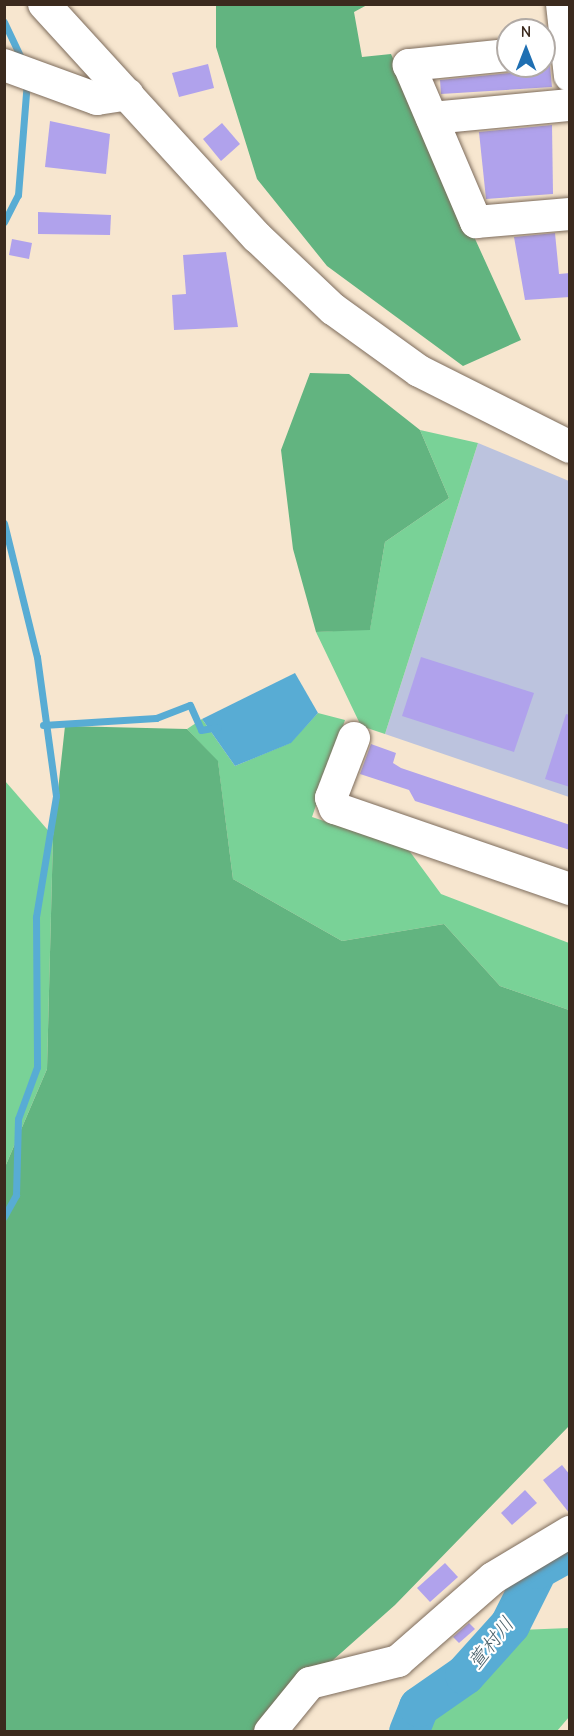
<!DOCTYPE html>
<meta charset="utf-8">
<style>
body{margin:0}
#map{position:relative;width:574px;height:1736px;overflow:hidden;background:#f7e6cf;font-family:"Comic Neue","Klee One",sans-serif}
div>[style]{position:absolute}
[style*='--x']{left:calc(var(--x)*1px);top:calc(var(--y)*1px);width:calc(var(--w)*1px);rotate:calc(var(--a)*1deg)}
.industrial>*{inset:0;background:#bcc3de}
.green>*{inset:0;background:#79d297}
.forest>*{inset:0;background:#62b480}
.water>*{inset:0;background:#58acd4}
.stream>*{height:7px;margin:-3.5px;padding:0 3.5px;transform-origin:3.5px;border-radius:3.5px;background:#58acd4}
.river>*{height:40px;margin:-20px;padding:0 20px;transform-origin:20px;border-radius:20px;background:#58acd4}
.building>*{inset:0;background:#b0a2ec}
.roads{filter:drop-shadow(0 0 2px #7d6c5c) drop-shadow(0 0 2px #7d6c5c)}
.minor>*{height:32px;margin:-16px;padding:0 16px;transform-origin:16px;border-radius:16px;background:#fff}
span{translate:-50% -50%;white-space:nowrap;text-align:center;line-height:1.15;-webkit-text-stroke:4.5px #fff;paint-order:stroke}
.water-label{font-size:20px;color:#475e67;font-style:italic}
.frame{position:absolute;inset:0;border:6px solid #3b2a1e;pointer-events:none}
.north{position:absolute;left:496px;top:18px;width:60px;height:60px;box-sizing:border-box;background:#fff;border:2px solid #b1aaa5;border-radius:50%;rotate:0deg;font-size:16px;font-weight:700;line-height:24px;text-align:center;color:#3b2a1e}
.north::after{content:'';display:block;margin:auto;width:21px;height:27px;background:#1f6fb2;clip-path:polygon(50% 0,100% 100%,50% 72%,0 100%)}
</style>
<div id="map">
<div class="industrial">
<div style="clip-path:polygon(478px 443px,569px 481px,569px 797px,385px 734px)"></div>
</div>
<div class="green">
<div style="clip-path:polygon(420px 430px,478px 443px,385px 734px,361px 726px,316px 632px,370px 629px,385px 542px,449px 498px)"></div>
<div style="clip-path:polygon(318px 713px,345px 720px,312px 817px,408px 849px,441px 894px,569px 943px,569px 1010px,500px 986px,444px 924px,342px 941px,233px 879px,218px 762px,187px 729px,202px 719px,235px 766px,290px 743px)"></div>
<div style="clip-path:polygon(5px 781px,53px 836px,47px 1069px,5px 1167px)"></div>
<div style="clip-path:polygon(569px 1628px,569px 1717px,557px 1731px,424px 1731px,433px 1711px,480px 1679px,520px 1630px)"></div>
</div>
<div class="forest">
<div style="clip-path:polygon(216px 5px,367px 5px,354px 12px,362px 57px,391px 54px,521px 340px,463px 366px,327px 266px,257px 179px,216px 47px)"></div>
<div style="clip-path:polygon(310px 373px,349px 374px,420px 430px,449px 498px,385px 542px,370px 630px,316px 632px,293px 549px,281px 450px)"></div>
<div style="clip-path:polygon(65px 726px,187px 729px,218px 761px,233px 879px,342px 941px,444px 924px,500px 986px,569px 1010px,569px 1426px,395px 1605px,270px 1716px,261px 1731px,5px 1732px,5px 1167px,47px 1069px,53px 836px)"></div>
</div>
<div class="water">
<div style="clip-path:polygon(295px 673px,318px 713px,291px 743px,235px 766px,202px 719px)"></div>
</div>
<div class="stream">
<div style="--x:4;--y:22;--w:44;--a:64.6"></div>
<div style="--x:4;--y:222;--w:30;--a:-63"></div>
<div style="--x:18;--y:195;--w:114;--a:-85.5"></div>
<div style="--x:4;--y:523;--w:138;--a:76.2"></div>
<div style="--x:37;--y:657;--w:140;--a:82.2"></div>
<div style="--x:56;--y:796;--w:123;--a:99.4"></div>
<div style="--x:36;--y:917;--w:150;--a:89.6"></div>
<div style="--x:37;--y:1067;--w:55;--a:110.1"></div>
<div style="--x:18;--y:1119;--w:76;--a:91.5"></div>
<div style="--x:16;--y:1195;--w:25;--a:119"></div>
<div style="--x:43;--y:725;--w:113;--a:-3.5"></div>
<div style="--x:156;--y:718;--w:36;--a:-21"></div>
<div style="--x:190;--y:705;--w:27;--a:66"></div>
<div style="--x:201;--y:730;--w:17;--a:-10"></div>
</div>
<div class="river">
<div style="--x:409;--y:1732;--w:27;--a:-68"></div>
<div style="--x:419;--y:1707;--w:56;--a:-34.8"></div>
<div style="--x:465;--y:1675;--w:67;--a:-48"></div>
<div style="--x:510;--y:1625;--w:63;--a:-63.4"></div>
<div style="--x:538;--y:1569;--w:37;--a:-29"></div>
</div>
<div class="building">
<div style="clip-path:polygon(208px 64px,214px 88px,179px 97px,172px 73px)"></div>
<div style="clip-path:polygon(522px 66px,550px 66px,552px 87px,441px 94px,440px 80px,510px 73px)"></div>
<div style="clip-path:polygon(50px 121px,110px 134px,106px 174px,45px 167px)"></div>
<div style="clip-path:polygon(222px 123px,240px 144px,221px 161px,203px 139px)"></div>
<div style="clip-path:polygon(552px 125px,553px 194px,486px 199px,479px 132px)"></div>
<div style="clip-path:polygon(38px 212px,111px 215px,110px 235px,38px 234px)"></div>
<div style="clip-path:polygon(555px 233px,559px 274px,570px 273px,570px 297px,525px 300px,514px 237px)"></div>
<div style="clip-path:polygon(12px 239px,32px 243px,29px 259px,9px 255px)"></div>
<div style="clip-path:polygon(226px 252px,238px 327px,174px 330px,172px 295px,186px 294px,183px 255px)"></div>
<div style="clip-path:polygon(421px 657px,534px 693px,514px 752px,402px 716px)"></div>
<div style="clip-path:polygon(566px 714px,570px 715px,570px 787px,545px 779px)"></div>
<div style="clip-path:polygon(371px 744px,396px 753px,393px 763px,401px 768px,570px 825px,570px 850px,415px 801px,409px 790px,360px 774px)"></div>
<div style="clip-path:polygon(562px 1465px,570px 1475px,570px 1514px,543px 1480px)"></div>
<div style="clip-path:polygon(525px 1490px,537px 1503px,512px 1525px,501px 1513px)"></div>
<div style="clip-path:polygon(445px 1563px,458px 1577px,430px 1602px,417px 1588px)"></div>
<div style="clip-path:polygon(469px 1623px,475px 1629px,459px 1643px,453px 1637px)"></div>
</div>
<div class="roads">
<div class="minor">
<div style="--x:44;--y:4;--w:316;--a:47.6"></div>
<div style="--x:257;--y:237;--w:105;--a:43.5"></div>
<div style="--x:333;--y:309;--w:106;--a:35.8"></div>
<div style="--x:419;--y:371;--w:169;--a:26.7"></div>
<div style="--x:562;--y:4;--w:72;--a:83.7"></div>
<div style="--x:508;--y:55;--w:100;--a:174.2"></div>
<div style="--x:409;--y:65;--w:171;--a:66.9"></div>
<div style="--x:476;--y:222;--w:94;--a:-4.9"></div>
<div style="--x:4;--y:65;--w:99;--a:20.1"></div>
<div style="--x:97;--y:99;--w:31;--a:-9"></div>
<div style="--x:432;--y:118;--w:139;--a:-5.4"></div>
<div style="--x:354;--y:738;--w:64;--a:111"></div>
<div style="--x:331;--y:798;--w:11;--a:68"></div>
<div style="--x:335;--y:808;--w:249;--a:19"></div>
<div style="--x:270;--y:1732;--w:63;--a:-50.8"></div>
<div style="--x:310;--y:1683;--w:91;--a:-14"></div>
<div style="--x:398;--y:1661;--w:126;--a:-41.1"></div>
<div style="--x:493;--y:1578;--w:90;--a:-30.9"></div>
</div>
</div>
<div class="water-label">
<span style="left:491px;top:1643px;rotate:-51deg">萱村川</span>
</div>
<div class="frame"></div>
<div class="north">N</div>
</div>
